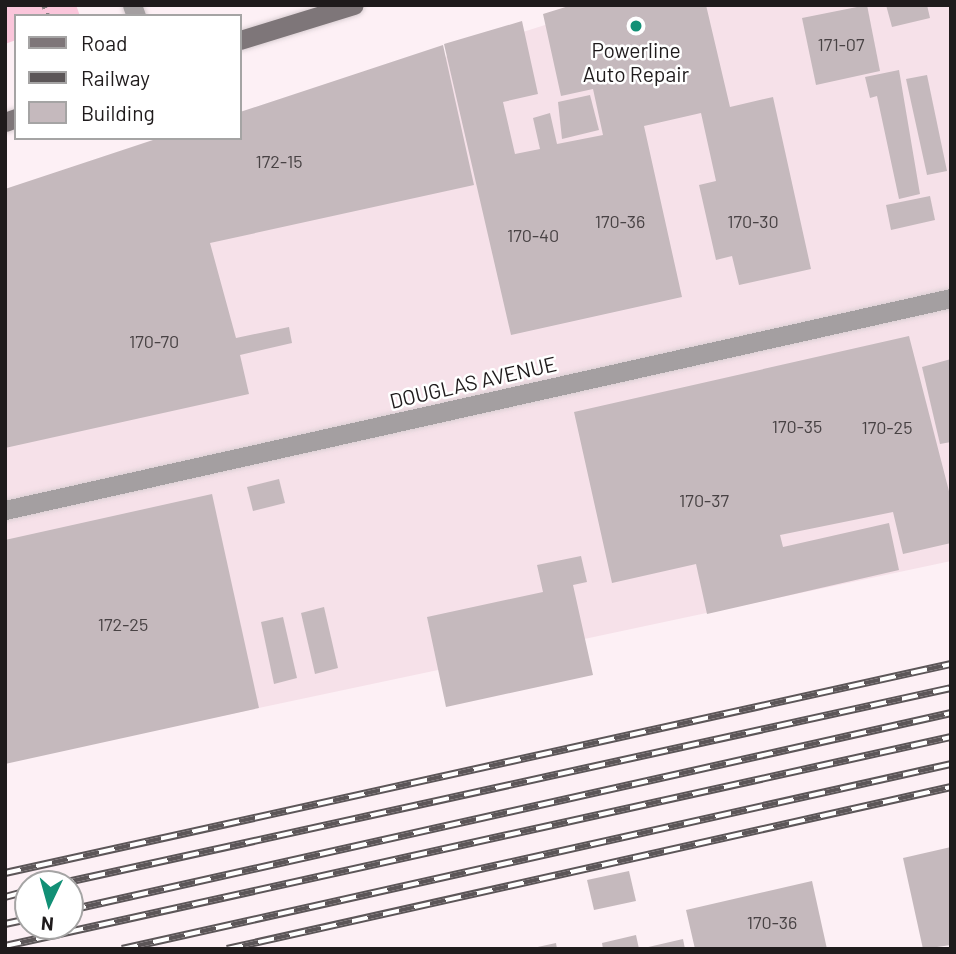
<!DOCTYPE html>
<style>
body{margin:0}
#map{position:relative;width:956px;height:954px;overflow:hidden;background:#fdf0f5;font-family:Barlow,sans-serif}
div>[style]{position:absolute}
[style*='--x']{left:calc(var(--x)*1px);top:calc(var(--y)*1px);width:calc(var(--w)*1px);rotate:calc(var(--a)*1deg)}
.built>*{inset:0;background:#f6e1e9}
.green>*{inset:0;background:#fbc6db}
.building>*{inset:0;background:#c5b9bd}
.path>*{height:4.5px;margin-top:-2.25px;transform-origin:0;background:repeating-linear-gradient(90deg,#888082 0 3.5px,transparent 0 8.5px)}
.roads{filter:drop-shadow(0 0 2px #d9ced2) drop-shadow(0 0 2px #d9ced2)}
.minor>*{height:19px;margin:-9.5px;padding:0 9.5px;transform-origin:9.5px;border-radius:9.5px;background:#a49fa1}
.secondary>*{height:19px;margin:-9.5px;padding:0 9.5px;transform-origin:9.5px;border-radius:9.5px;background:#7e7679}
.rail>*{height:8px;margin-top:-4px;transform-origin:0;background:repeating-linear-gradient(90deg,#fff 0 16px,#5c5658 0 32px);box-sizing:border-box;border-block:2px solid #5c5658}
.dots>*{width:19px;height:19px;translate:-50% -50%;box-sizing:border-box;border:4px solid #fff;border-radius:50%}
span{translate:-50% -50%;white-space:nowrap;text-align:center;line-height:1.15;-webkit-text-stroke:5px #fff;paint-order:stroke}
.number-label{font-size:18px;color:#484244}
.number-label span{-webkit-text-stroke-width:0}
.poi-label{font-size:21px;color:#1f1b1c}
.street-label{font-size:21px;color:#1f1b1c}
.frame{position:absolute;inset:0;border:7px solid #1f1b1c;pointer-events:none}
.legend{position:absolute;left:14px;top:14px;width:228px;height:126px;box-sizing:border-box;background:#fff;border:2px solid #a5a4a4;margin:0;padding:9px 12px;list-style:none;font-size:21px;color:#1f1b1c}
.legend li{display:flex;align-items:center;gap:14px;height:35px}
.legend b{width:35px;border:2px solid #a5a4a4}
.north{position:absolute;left:14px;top:870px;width:70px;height:70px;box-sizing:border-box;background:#fff;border:2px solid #a5a4a4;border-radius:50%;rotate:185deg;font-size:19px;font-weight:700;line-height:28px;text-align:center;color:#1f1b1c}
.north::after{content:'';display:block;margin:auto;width:24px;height:32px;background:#129076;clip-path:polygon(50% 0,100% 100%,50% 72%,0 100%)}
</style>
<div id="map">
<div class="built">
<div style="clip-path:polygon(608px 5px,951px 5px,951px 561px,5px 762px,5px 197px,240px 138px,240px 122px)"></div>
</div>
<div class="green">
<div style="clip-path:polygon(5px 5px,76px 5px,80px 16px,16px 16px,16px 40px,5px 44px)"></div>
</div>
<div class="building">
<div style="clip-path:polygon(572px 5px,706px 5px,730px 107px,773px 97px,811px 269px,739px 285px,732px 256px,716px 260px,699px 185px,716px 181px,701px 113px,644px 126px,682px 297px,511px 335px,444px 44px,522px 21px,538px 94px,503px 102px,515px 154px,540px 149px,533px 118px,550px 113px,557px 144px,603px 135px,593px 89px,561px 96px,543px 14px)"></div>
<div style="clip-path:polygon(867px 5px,880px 71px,816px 85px,802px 18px)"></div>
<div style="clip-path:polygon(886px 5px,927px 5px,930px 18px,892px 27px)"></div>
<div style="clip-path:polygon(443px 45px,474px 185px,210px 243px,236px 338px,289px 327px,292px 343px,240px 355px,249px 394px,5px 448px,5px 189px,159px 138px,240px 138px,240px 112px)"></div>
<div style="clip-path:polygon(899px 70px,920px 194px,899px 199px,877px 96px,870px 98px,865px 77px)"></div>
<div style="clip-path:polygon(927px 75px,947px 171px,927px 175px,906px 79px)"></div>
<div style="clip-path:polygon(590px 95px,599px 130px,562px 139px,558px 102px)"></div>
<div style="clip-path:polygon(930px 196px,935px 220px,891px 230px,886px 205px)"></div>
<div style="clip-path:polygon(909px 336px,951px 499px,951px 543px,903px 554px,893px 512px,780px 535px,783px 547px,889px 523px,899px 570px,707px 614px,696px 564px,612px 583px,574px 412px)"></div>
<div style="clip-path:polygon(951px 359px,951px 442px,940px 444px,922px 367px)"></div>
<div style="clip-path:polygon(279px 479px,285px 503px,253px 511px,247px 487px)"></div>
<div style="clip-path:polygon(212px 494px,259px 708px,5px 764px,5px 540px)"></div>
<div style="clip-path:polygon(581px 556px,587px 582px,573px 585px,593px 675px,446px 707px,427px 617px,543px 592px,537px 565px)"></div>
<div style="clip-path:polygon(324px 607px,338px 668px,315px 674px,301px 613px)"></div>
<div style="clip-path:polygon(283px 617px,297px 678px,274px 684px,261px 622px)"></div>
<div style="clip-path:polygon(951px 847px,951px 945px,923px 949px,903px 858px)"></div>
<div style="clip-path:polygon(629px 871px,636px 901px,594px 910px,587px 880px)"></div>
<div style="clip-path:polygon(812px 881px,827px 949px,695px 949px,686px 910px)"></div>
<div style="clip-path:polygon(636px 935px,639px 949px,603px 949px,602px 943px)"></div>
<div style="clip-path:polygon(683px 939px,685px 949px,644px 949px,644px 948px)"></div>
<div style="clip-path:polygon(556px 943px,557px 949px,533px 949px,533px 948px)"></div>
</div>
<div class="path">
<div style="--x:44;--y:5;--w:12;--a:70"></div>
</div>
<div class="roads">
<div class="minor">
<div style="--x:132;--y:5;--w:12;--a:70"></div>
<div style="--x:5;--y:510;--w:969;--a:-12.63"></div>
</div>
<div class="secondary">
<div style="--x:240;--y:40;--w:119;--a:-17.1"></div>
<div style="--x:5;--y:122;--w:12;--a:-20"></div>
</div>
</div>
<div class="rail">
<div style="--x:5;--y:873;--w:969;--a:-12.46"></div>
<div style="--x:58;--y:884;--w:914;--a:-12.38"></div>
<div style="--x:5;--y:897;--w:24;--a:-15"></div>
<div style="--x:70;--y:910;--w:903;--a:-12.6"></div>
<div style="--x:5;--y:924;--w:24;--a:-12"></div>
<div style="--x:5;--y:946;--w:969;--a:-12.46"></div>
<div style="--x:122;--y:949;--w:849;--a:-12.58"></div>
<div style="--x:227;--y:949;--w:742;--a:-12.61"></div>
</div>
<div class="dots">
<div style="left:636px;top:26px;background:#129076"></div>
</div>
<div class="number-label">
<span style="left:841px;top:44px">171-07</span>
<span style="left:279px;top:161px">172-15</span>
<span style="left:620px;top:221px">170-36</span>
<span style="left:753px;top:221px">170-30</span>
<span style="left:533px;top:235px">170-40</span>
<span style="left:154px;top:341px">170-70</span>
<span style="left:797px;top:426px">170-35</span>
<span style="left:887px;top:427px">170-25</span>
<span style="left:704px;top:500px">170-37</span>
<span style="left:123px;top:624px">172-25</span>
<span style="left:772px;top:922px">170-36</span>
</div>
<div class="poi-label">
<span style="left:636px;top:62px">Powerline<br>Auto Repair</span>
</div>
<div class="street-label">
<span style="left:473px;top:382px;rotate:-13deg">DOUGLAS AVENUE</span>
</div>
<div class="frame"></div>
<ul class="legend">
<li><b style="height:9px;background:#7e7679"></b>Road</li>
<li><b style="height:9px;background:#5c5658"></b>Railway</li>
<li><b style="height:19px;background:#c5b9bd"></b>Building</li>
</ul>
<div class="north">N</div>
</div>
